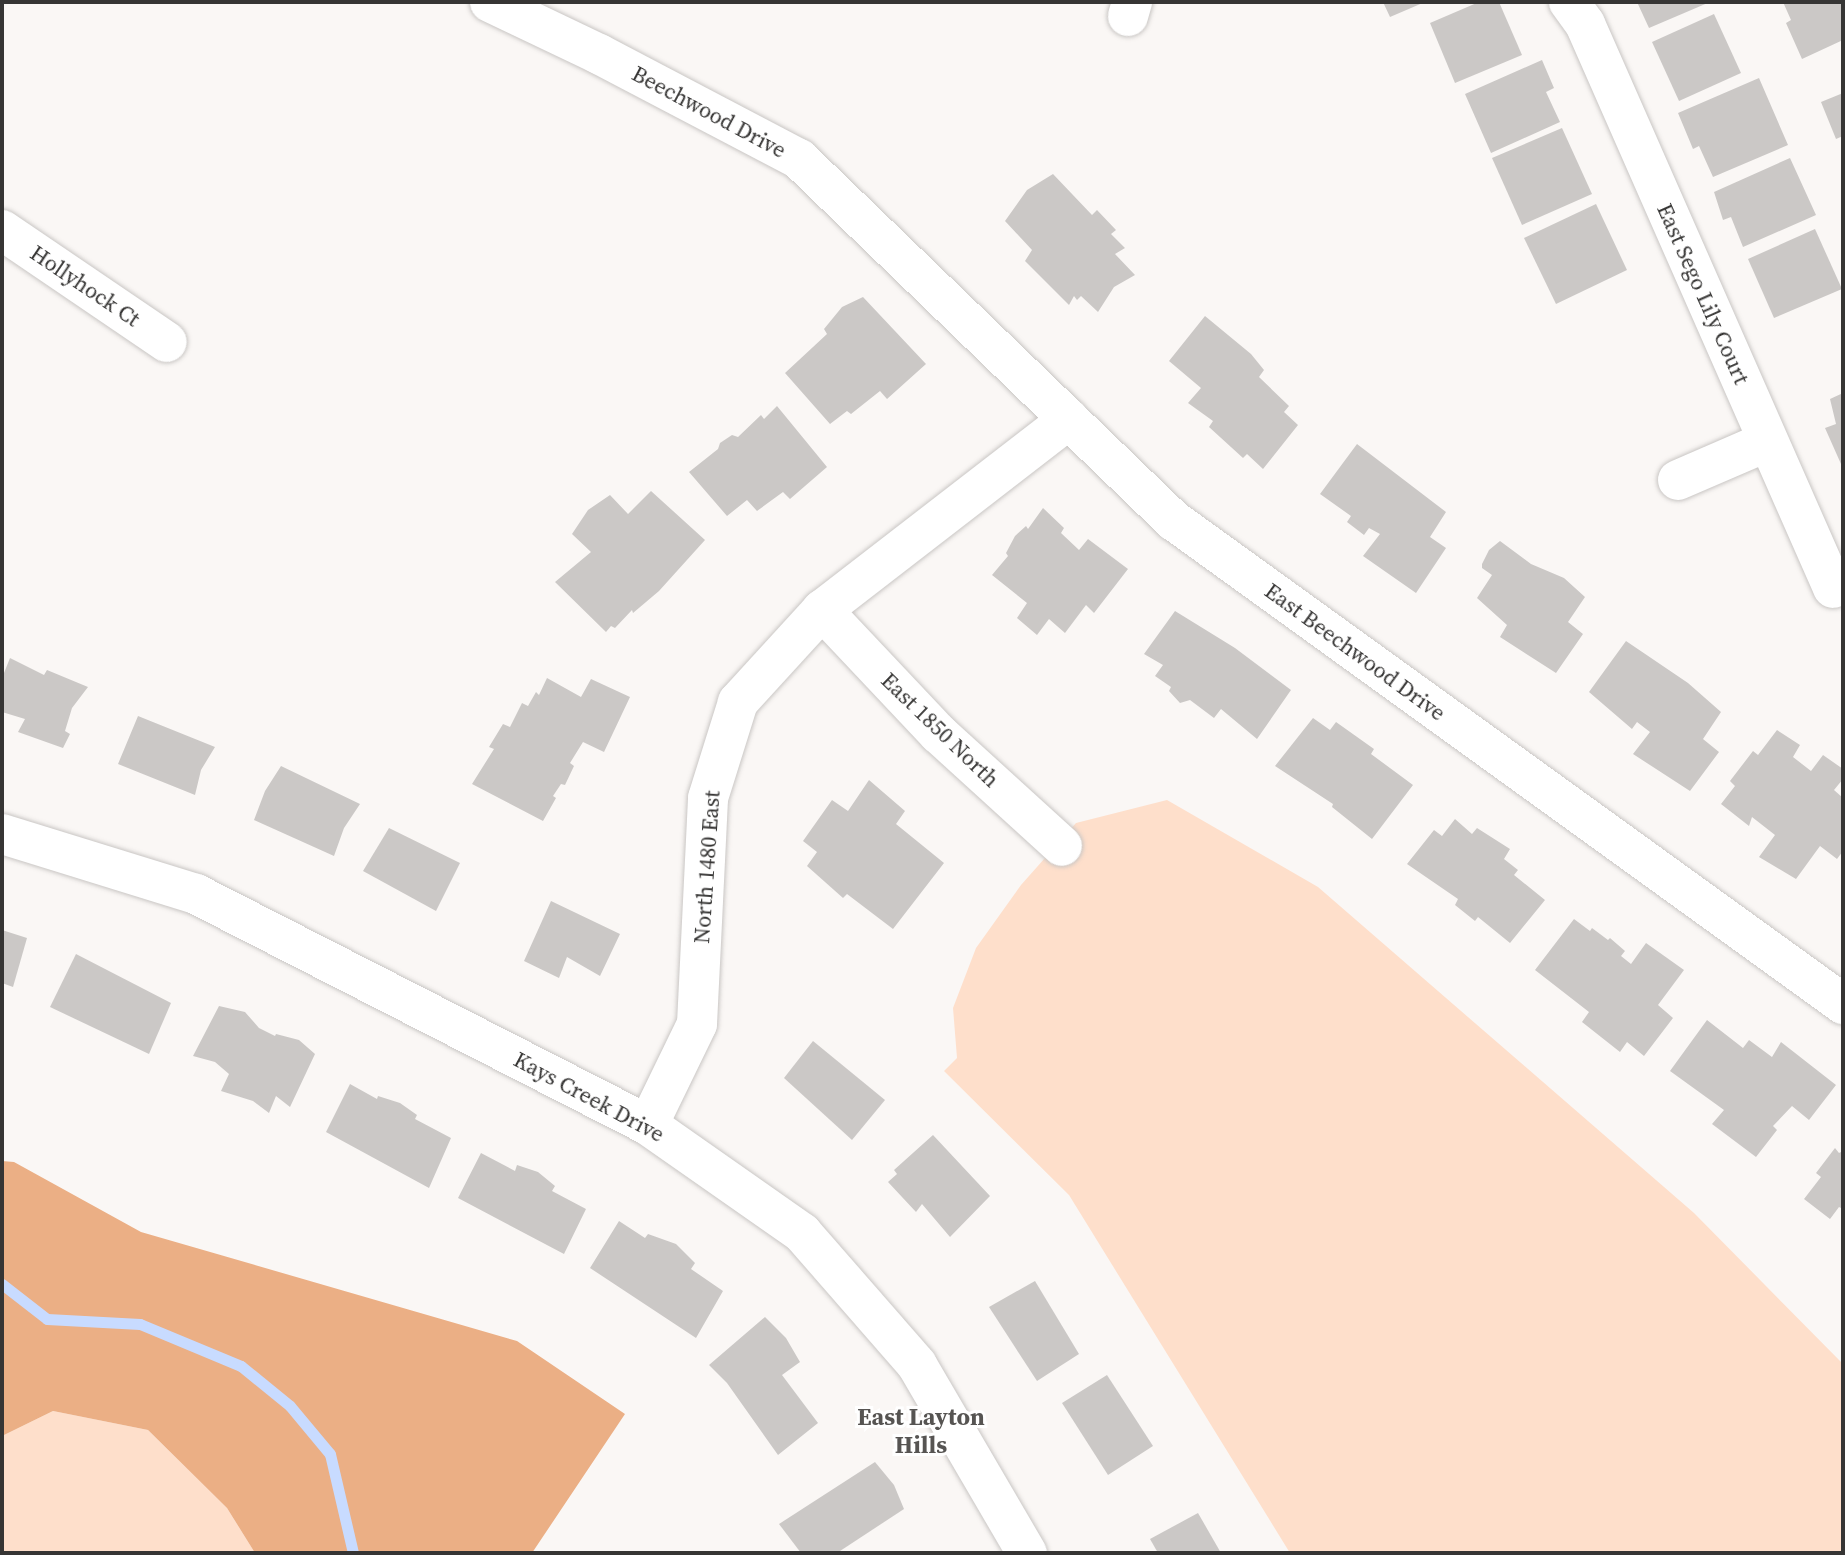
<!DOCTYPE html>
<style>
body{margin:0}
#map{position:relative;width:1845px;height:1555px;overflow:hidden;background:#faf7f5;font-family:"Source Serif 4",serif}
div>[style]{position:absolute}
[style*='--x']{left:calc(var(--x)*1px);top:calc(var(--y)*1px);width:calc(var(--w)*1px);rotate:calc(var(--a)*1deg)}
.green>*{inset:0;background:#fedfcb}
.forest>*{inset:0;background:#ebaf85}
.stream>*{height:11px;margin:-5.5px;padding:0 5.5px;transform-origin:5.5px;border-radius:5.5px;background:#c8dbff}
.building>*{inset:0;background:#cbc8c6}
.roads{filter:drop-shadow(0 0 2px #c9c6c4) drop-shadow(0 0 2px #c9c6c4)}
.minor>*{height:40px;margin:-20px;padding:0 20px;transform-origin:20px;border-radius:20px;background:#fff}
span{translate:-50% -50%;white-space:nowrap;text-align:center;line-height:1.15;-webkit-text-stroke:6px #fff;paint-order:stroke}
.street-label{font-size:22px;color:#363534}
.neighbourhood-label{font-size:24px;color:#565452;font-weight:700}
.frame{position:absolute;inset:0;border:4px solid #363534;pointer-events:none}
</style>
<div id="map">
<div class="green">
<div style="clip-path:polygon(1167px 800px,1318px 887px,1694px 1213px,1843px 1364px,1843px 1553px,1290px 1553px,1069px 1195px,944px 1071px,957px 1058px,953px 1008px,976px 948px,1021px 885px,1076px 823px)"></div>
<div style="clip-path:polygon(53px 1411px,148px 1430px,227px 1508px,255px 1553px,2px 1553px,2px 1436px)"></div>
</div>
<div class="forest">
<div style="clip-path:polygon(2px 1161px,14px 1162px,141px 1232px,517px 1341px,625px 1414px,532px 1553px,255px 1553px,227px 1508px,148px 1430px,53px 1411px,2px 1436px)"></div>
</div>
<div class="stream">
<div style="--x:2;--y:1284;--w:57;--a:37.9"></div>
<div style="--x:47;--y:1319;--w:93;--a:3.1"></div>
<div style="--x:140;--y:1324;--w:109;--a:22.6"></div>
<div style="--x:241;--y:1366;--w:63;--a:39.2"></div>
<div style="--x:290;--y:1406;--w:62;--a:50.2"></div>
<div style="--x:330;--y:1454;--w:102;--a:76.9"></div>
</div>
<div class="building">
<div style="clip-path:polygon(1383px 2px,1425px 2px,1390px 17px)"></div>
<div style="clip-path:polygon(1479px 2px,1499px 2px,1522px 55px,1455px 83px,1430px 23px)"></div>
<div style="clip-path:polygon(1637px 2px,1710px 2px,1649px 28px)"></div>
<div style="clip-path:polygon(1783px 2px,1843px 2px,1843px 40px,1802px 59px,1786px 23px,1791px 20px)"></div>
<div style="clip-path:polygon(1714px 14px,1741px 73px,1679px 101px,1652px 42px)"></div>
<div style="clip-path:polygon(1542px 60px,1554px 88px,1546px 92px,1560px 122px,1491px 153px,1465px 94px)"></div>
<div style="clip-path:polygon(1759px 78px,1788px 145px,1713px 177px,1699px 146px,1693px 149px,1678px 113px)"></div>
<div style="clip-path:polygon(1843px 93px,1843px 136px,1836px 139px,1821px 102px)"></div>
<div style="clip-path:polygon(1562px 128px,1592px 194px,1522px 225px,1492px 158px)"></div>
<div style="clip-path:polygon(1790px 158px,1816px 215px,1743px 247px,1731px 217px,1723px 220px,1714px 192px)"></div>
<div style="clip-path:polygon(1053px 174px,1092px 215px,1097px 210px,1116px 230px,1111px 234px,1125px 248px,1115px 254px,1135px 275px,1114px 287px,1098px 312px,1081px 296px,1077px 300px,1074px 296px,1069px 305px,1025px 261px,1032px 250px,1005px 221px,1027px 190px)"></div>
<div style="clip-path:polygon(1596px 204px,1627px 270px,1556px 304px,1524px 238px)"></div>
<div style="clip-path:polygon(1815px 229px,1842px 289px,1774px 318px,1748px 259px)"></div>
<div style="clip-path:polygon(863px 297px,926px 364px,887px 399px,880px 391px,851px 414px,847px 411px,830px 424px,785px 373px,827px 334px,824px 329px,842px 307px)"></div>
<div style="clip-path:polygon(1205px 316px,1251px 354px,1264px 370px,1259px 377px,1289px 406px,1284px 412px,1298px 425px,1263px 469px,1247px 454px,1243px 458px,1209px 427px,1213px 421px,1188px 403px,1201px 388px,1169px 361px)"></div>
<div style="clip-path:polygon(1843px 393px,1843px 463px,1841px 464px,1825px 428px,1836px 424px,1830px 399px)"></div>
<div style="clip-path:polygon(777px 406px,827px 467px,790px 499px,783px 492px,757px 511px,747px 500px,727px 516px,689px 472px,718px 449px,720px 443px,732px 435px,738px 437px,761px 415px,764px 419px)"></div>
<div style="clip-path:polygon(1357px 444px,1446px 512px,1430px 537px,1446px 548px,1416px 593px,1363px 556px,1380px 534px,1369px 528px,1364px 535px,1347px 522px,1351px 516px,1320px 494px)"></div>
<div style="clip-path:polygon(651px 491px,705px 540px,659px 591px,633px 613px,632px 610px,615px 628px,611px 626px,606px 632px,555px 582px,591px 552px,572px 534px,588px 510px,610px 495px,628px 514px)"></div>
<div style="clip-path:polygon(1043px 508px,1064px 528px,1061px 533px,1079px 550px,1088px 539px,1128px 569px,1094px 613px,1086px 605px,1065px 633px,1049px 619px,1037px 635px,1017px 618px,1027px 603px,992px 575px,1008px 556px,1006px 553px,1015px 536px,1026px 526px,1028px 529px)"></div>
<div style="clip-path:polygon(1500px 541px,1531px 564px,1564px 578px,1585px 597px,1568px 622px,1583px 634px,1556px 673px,1500px 637px,1507px 625px,1477px 598px,1492px 575px,1482px 568px,1482px 564px,1489px 550px)"></div>
<div style="clip-path:polygon(1175px 611px,1235px 648px,1291px 690px,1257px 739px,1221px 709px,1214px 718px,1190px 700px,1180px 703px,1169px 691px,1171px 687px,1155px 676px,1163px 665px,1144px 654px)"></div>
<div style="clip-path:polygon(1626px 641px,1688px 683px,1721px 712px,1703px 739px,1719px 752px,1690px 791px,1633px 754px,1650px 732px,1637px 722px,1632px 729px,1589px 692px)"></div>
<div style="clip-path:polygon(10px 658px,44px 675px,47px 670px,88px 687px,72px 708px,65px 731px,70px 734px,63px 748px,18px 732px,25px 719px,2px 712px,2px 678px)"></div>
<div style="clip-path:polygon(547px 678px,581px 697px,591px 679px,630px 697px,604px 752px,583px 742px,570px 763px,574px 766px,565px 785px,561px 784px,553px 796px,556px 798px,543px 821px,472px 784px,494px 749px,489px 747px,503px 724px,510px 727px,522px 703px,528px 706px,536px 692px,539px 695px)"></div>
<div style="clip-path:polygon(138px 716px,215px 747px,201px 770px,195px 795px,118px 764px)"></div>
<div style="clip-path:polygon(1313px 718px,1330px 730px,1336px 722px,1374px 749px,1371px 754px,1413px 785px,1372px 839px,1332px 807px,1333px 804px,1275px 766px)"></div>
<div style="clip-path:polygon(1777px 730px,1800px 745px,1793px 757px,1811px 771px,1823px 755px,1843px 769px,1843px 779px,1834px 790px,1843px 798px,1843px 851px,1837px 859px,1820px 846px,1796px 879px,1759px 857px,1775px 835px,1752px 817px,1749px 826px,1721px 804px,1735px 786px,1730px 781px,1753px 751px,1758px 755px)"></div>
<div style="clip-path:polygon(281px 766px,360px 804px,344px 828px,334px 856px,254px 820px,265px 791px)"></div>
<div style="clip-path:polygon(869px 780px,905px 811px,896px 824px,944px 863px,893px 929px,847px 894px,843px 898px,807px 866px,817px 852px,803px 841px,832px 800px,848px 811px)"></div>
<div style="clip-path:polygon(1455px 819px,1472px 834px,1477px 828px,1510px 849px,1504px 859px,1518px 870px,1514px 875px,1545px 900px,1510px 943px,1478px 917px,1475px 921px,1455px 905px,1458px 899px,1407px 864px,1434px 830px,1442px 836px)"></div>
<div style="clip-path:polygon(389px 828px,460px 863px,436px 911px,363px 871px)"></div>
<div style="clip-path:polygon(551px 901px,620px 934px,600px 976px,567px 957px,559px 978px,524px 961px)"></div>
<div style="clip-path:polygon(1574px 919px,1590px 931px,1592px 928px,1608px 940px,1610px 938px,1625px 951px,1621px 956px,1631px 964px,1646px 943px,1684px 970px,1658px 1005px,1673px 1018px,1644px 1056px,1627px 1042px,1620px 1052px,1582px 1022px,1589px 1012px,1535px 970px)"></div>
<div style="clip-path:polygon(2px 930px,27px 938px,13px 987px,2px 983px)"></div>
<div style="clip-path:polygon(76px 954px,171px 1003px,149px 1054px,50px 1007px)"></div>
<div style="clip-path:polygon(219px 1006px,245px 1012px,259px 1028px,275px 1036px,276px 1034px,299px 1040px,315px 1054px,290px 1107px,276px 1096px,269px 1113px,253px 1101px,221px 1091px,229px 1074px,215px 1062px,193px 1056px)"></div>
<div style="clip-path:polygon(1707px 1020px,1743px 1048px,1749px 1040px,1772px 1057px,1781px 1042px,1836px 1085px,1809px 1120px,1792px 1106px,1773px 1126px,1777px 1130px,1756px 1157px,1712px 1124px,1724px 1110px,1670px 1071px)"></div>
<div style="clip-path:polygon(813px 1041px,885px 1100px,852px 1140px,784px 1078px)"></div>
<div style="clip-path:polygon(350px 1084px,377px 1099px,378px 1096px,400px 1103px,417px 1115px,415px 1119px,451px 1138px,429px 1188px,326px 1132px)"></div>
<div style="clip-path:polygon(933px 1135px,990px 1196px,950px 1237px,922px 1204px,916px 1212px,888px 1182px,897px 1174px,894px 1170px)"></div>
<div style="clip-path:polygon(1835px 1148px,1839px 1153px,1843px 1151px,1843px 1209px,1839px 1207px,1830px 1219px,1804px 1199px,1821px 1177px,1816px 1173px)"></div>
<div style="clip-path:polygon(481px 1153px,515px 1171px,517px 1165px,538px 1172px,555px 1186px,552px 1191px,586px 1209px,564px 1254px,458px 1198px)"></div>
<div style="clip-path:polygon(619px 1221px,645px 1238px,648px 1234px,676px 1244px,695px 1263px,691px 1269px,723px 1291px,696px 1338px,590px 1268px)"></div>
<div style="clip-path:polygon(1035px 1281px,1079px 1354px,1037px 1381px,989px 1307px)"></div>
<div style="clip-path:polygon(765px 1317px,786px 1338px,800px 1362px,782px 1375px,818px 1423px,778px 1455px,727px 1383px,709px 1365px)"></div>
<div style="clip-path:polygon(1107px 1375px,1153px 1446px,1108px 1475px,1062px 1403px)"></div>
<div style="clip-path:polygon(875px 1462px,894px 1485px,904px 1509px,837px 1553px,801px 1553px,779px 1524px)"></div>
<div style="clip-path:polygon(1198px 1513px,1221px 1553px,1158px 1553px,1150px 1539px)"></div>
</div>
<div class="roads">
<div class="minor">
<div style="--x:490;--y:2;--w:121;--a:25.5"></div>
<div style="--x:599;--y:54;--w:226;--a:27.7"></div>
<div style="--x:799;--y:159;--w:520;--a:43.99"></div>
<div style="--x:1173;--y:520;--w:827;--a:35.84"></div>
<div style="--x:1569;--y:2;--w:27;--a:54"></div>
<div style="--x:1585;--y:24;--w:616;--a:66.26"></div>
<div style="--x:1128;--y:16;--w:15;--a:-74"></div>
<div style="--x:2;--y:230;--w:199;--a:34.2"></div>
<div style="--x:1678;--y:480;--w:98;--a:-23.4"></div>
<div style="--x:822;--y:610;--w:170;--a:46.7"></div>
<div style="--x:939;--y:734;--w:166;--a:42.3"></div>
<div style="--x:2;--y:834;--w:203;--a:17.2"></div>
<div style="--x:196;--y:894;--w:508;--a:27.07"></div>
<div style="--x:648;--y:1125;--w:188;--a:35"></div>
<div style="--x:802;--y:1233;--w:175;--a:48.9"></div>
<div style="--x:917;--y:1365;--w:218;--a:59.7"></div>
<div style="--x:648;--y:1125;--w:112;--a:-64.1"></div>
<div style="--x:697;--y:1024;--w:226;--a:-87.2"></div>
<div style="--x:708;--y:798;--w:101;--a:-72.6"></div>
<div style="--x:738;--y:702;--w:125;--a:-47.6"></div>
<div style="--x:822;--y:610;--w:312;--a:-37.7"></div>
</div>
</div>
<div class="street-label">
<span style="left:709px;top:112px;rotate:28deg">Beechwood Drive</span>
<span style="left:85px;top:286px;rotate:34deg">Hollyhock Ct</span>
<span style="left:1703px;top:294px;rotate:66deg">East Sego Lily Court</span>
<span style="left:1355px;top:652px;rotate:36deg">East Beechwood Drive</span>
<span style="left:940px;top:730px;rotate:44deg">East 1850 North</span>
<span style="left:707px;top:867px;rotate:-86deg">North 1480 East</span>
<span style="left:589px;top:1097px;rotate:28deg">Kays Creek Drive</span>
</div>
<div class="neighbourhood-label">
<span style="left:921px;top:1431px">East Layton<br>Hills</span>
</div>
<div class="frame"></div>
</div>
